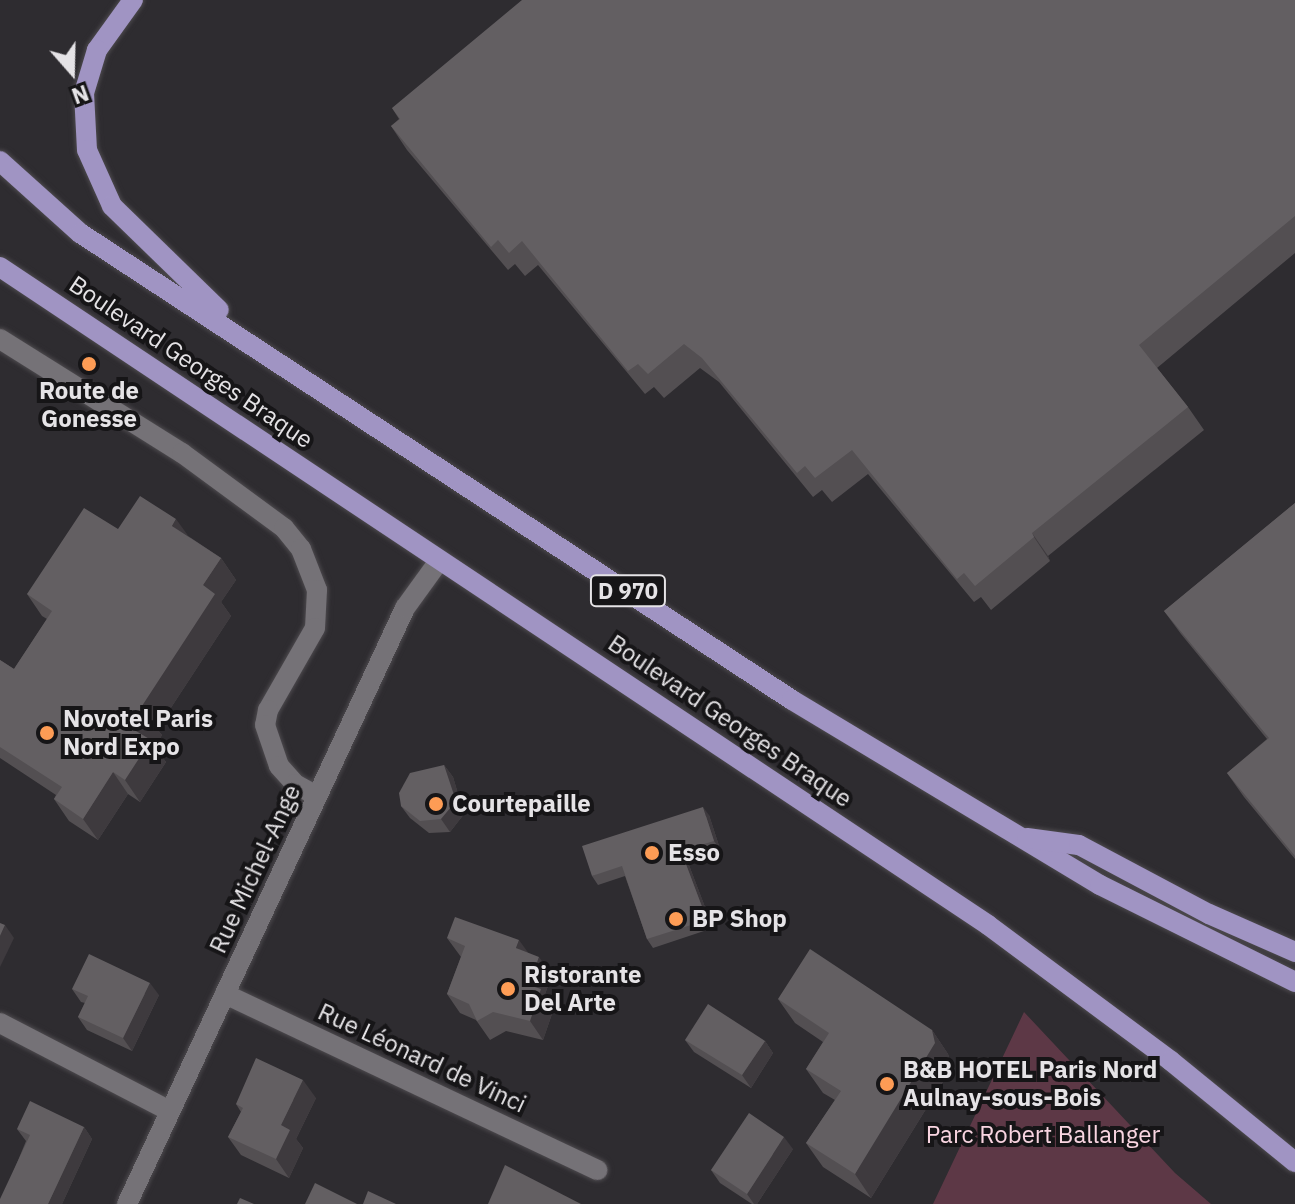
<!DOCTYPE html>
<meta charset="utf-8">
<style>
body{margin:0}
#map{position:relative;width:1295px;height:1204px;overflow:hidden;background:#2e2c30;font-family:"IBM Plex Sans",sans-serif}
div>[style]{position:absolute}
[style*='--x']{left:calc(var(--x)*1px);top:calc(var(--y)*1px);width:calc(var(--w)*1px);rotate:calc(var(--a)*1deg)}
.green>*{inset:0;background:#5d3846}
.roads{filter:drop-shadow(0 0 2px #4d4a4e) drop-shadow(0 0 2px #4d4a4e)}
.minor>*{height:20px;margin:-10px;padding:0 10px;transform-origin:10px;border-radius:10px;background:#757277}
.primary>*{height:20px;margin:-10px;padding:0 10px;transform-origin:10px;border-radius:10px;background:#a094c3}
.wall>*{inset:0;background:#534f52}
.shaded-wall>*{inset:0;background:#3e3a3e}
.building>*{inset:0;background:#635f62}
.dots>*{width:22px;height:22px;translate:-50% -50%;box-sizing:border-box;border:4px solid #161517;border-radius:50%}
span{translate:-50% -50%;white-space:nowrap;text-align:center;line-height:1.15;-webkit-text-stroke:8px #161517;paint-order:stroke}
.shield-label span{padding:2px 6px;background:#161517;border:2px solid;border-radius:6px;-webkit-text-stroke-width:0}
.shield-label{font-size:22px;color:#e5e3e6;font-weight:700}
.street-label{font-size:24px;color:#e5e3e6}
.poi-label{font-size:24px;color:#e5e3e6;font-weight:700}
.left{translate:0 -50%;text-align:left}
.park-label{font-size:24px;color:#f9d5e1}
.north{position:absolute;left:32px;top:32px;width:80px;height:80px;-webkit-text-stroke:6px #161517;paint-order:stroke;rotate:160deg;font-size:22px;font-weight:700;line-height:32px;text-align:center;color:#e5e3e6}
.north::after{content:'';display:block;margin:auto;width:28px;height:36px;background:#e5e3e6;clip-path:polygon(50% 0,100% 100%,50% 72%,0 100%)}
</style>
<div id="map">
<div class="green">
<div style="clip-path:polygon(1024px 1012px,1175px 1173px,1211px 1204px,933px 1204px)"></div>
</div>
<div class="roads">
<div class="minor">
<div style="--x:0;--y:339;--w:215;--a:32.1"></div>
<div style="--x:182;--y:453;--w:127;--a:36.3"></div>
<div style="--x:284;--y:528;--w:27;--a:51"></div>
<div style="--x:301;--y:549;--w:44;--a:68.7"></div>
<div style="--x:317;--y:590;--w:38;--a:93"></div>
<div style="--x:315;--y:628;--w:95;--a:119.8"></div>
<div style="--x:268;--y:710;--w:15;--a:101"></div>
<div style="--x:265;--y:725;--w:43;--a:71.1"></div>
<div style="--x:279;--y:766;--w:24;--a:48"></div>
<div style="--x:295;--y:784;--w:25;--a:29"></div>
<div style="--x:225;--y:994;--w:412;--a:25.3"></div>
<div style="--x:0;--y:1023;--w:191;--a:27.4"></div>
<div style="--x:127;--y:1204;--w:658;--a:-64.99"></div>
<div style="--x:405;--y:608;--w:58;--a:-54.1"></div>
</div>
<div class="primary">
<div style="--x:133;--y:0;--w:62;--a:125.8"></div>
<div style="--x:97;--y:50;--w:45;--a:106.8"></div>
<div style="--x:84;--y:93;--w:57;--a:87"></div>
<div style="--x:87;--y:150;--w:61;--a:65.9"></div>
<div style="--x:112;--y:206;--w:149;--a:44.2"></div>
<div style="--x:0;--y:161;--w:108;--a:42"></div>
<div style="--x:80;--y:233;--w:851;--a:33.26"></div>
<div style="--x:792;--y:700;--w:359;--a:31"></div>
<div style="--x:1100;--y:885;--w:218;--a:26.4"></div>
<div style="--x:0;--y:267;--w:1187;--a:33.66"></div>
<div style="--x:988;--y:925;--w:228;--a:36.6"></div>
<div style="--x:1171;--y:1061;--w:160;--a:39.2"></div>
<div style="--x:1027;--y:838;--w:52;--a:7.7"></div>
<div style="--x:1079;--y:845;--w:147;--a:28"></div>
<div style="--x:1209;--y:914;--w:94;--a:23.8"></div>
</div>
</div>
<div class="wall">
<div style="clip-path:polygon(1295px 0,1295px 253px,1157px 368px,1188px 407px,1204px 430px,1048px 556px,1050px 561px,991px 610px,981px 597px,974px 602px,868px 474px,832px 502px,822px 490px,813px 497px,719px 382px,700px 368px,664px 398px,654px 387px,645px 394px,538px 265px,525px 276px,515px 264px,508px 270px,407px 150px,391px 126px,399px 119px,392px 108px)"></div>
<div style="clip-path:polygon(1295px 503px,1295px 859px,1244px 797px,1227px 773px,1267px 739px,1181px 634px,1164px 611px)"></div>
<div style="clip-path:polygon(118px 529px,188px 536px,221px 558px,236px 580px,221px 602px,231px 616px,157px 729px,162px 735px,155px 747px,166px 762px,140px 802px,128px 794px,98px 840px,69px 821px,54px 799px,56px 795px,0 758px,0 660px,14px 669px,47px 619px,42px 616px,27px 594px)"></div>
<div style="clip-path:polygon(444px 765px,453px 777px,464px 814px,450px 832px,429px 833px,410px 818px,401px 806px)"></div>
<div style="clip-path:polygon(709px 815px,720px 849px,687px 860px,713px 928px,653px 948px,647px 939px,625px 876px,598px 885px,592px 876px)"></div>
<div style="clip-path:polygon(447px 938px,528px 953px,552px 975px,545px 994px,554px 1008px,543px 1040px,506px 1031px,490px 1040px,476px 1020px,460px 1013px,447px 994px,461px 957px)"></div>
<div style="clip-path:polygon(72px 989px,159px 995px,132px 1051px,87px 1030px,78px 1017px,85px 1003px,81px 1002px)"></div>
<div style="clip-path:polygon(778px 999px,932px 1030px,948px 1054px,952px 1067px,871px 1198px,823px 1167px,806px 1143px,835px 1100px,823px 1093px,806px 1069px,823px 1042px,795px 1023px)"></div>
<div style="clip-path:polygon(685px 1040px,765px 1041px,773px 1053px,751px 1088px,694px 1052px)"></div>
<div style="clip-path:polygon(316px 1098px,296px 1139px,303px 1148px,289px 1178px,241px 1155px,228px 1137px,241px 1112px,236px 1104px)"></div>
<div style="clip-path:polygon(84px 1127px,92px 1139px,62px 1204px,0 1204px,26px 1141px,17px 1129px)"></div>
<div style="clip-path:polygon(793px 1149px,757px 1204px,752px 1204px,720px 1183px,711px 1170px)"></div>
</div>
<div class="shaded-wall">
<div style="clip-path:polygon(176px 519px,192px 541px,172px 526px)"></div>
<div style="clip-path:polygon(1032px 533px,1048px 556px,1050px 561px,1034px 537px)"></div>
<div style="clip-path:polygon(221px 558px,236px 580px,221px 602px,231px 616px,157px 729px,162px 735px,155px 747px,166px 762px,140px 802px,125px 780px,140px 709px,203px 585px)"></div>
<div style="clip-path:polygon(444px 765px,453px 777px,464px 814px,450px 832px,441px 819px)"></div>
<div style="clip-path:polygon(113px 772px,128px 794px,98px 840px,83px 819px)"></div>
<div style="clip-path:polygon(703px 807px,709px 815px,720px 849px,714px 841px)"></div>
<div style="clip-path:polygon(681px 851px,687px 860px,713px 928px,707px 920px)"></div>
<div style="clip-path:polygon(5px 925px,14px 938px,0 967px,0 936px)"></div>
<div style="clip-path:polygon(519px 940px,532px 958px,516px 948px)"></div>
<div style="clip-path:polygon(539px 957px,552px 975px,545px 994px,554px 1008px,543px 1040px,530px 1021px,529px 985px)"></div>
<div style="clip-path:polygon(150px 983px,159px 995px,132px 1051px,123px 1038px)"></div>
<div style="clip-path:polygon(932px 1030px,948px 1054px,952px 1067px,871px 1198px,855px 1174px)"></div>
<div style="clip-path:polygon(765px 1041px,773px 1053px,751px 1088px,742px 1075px)"></div>
<div style="clip-path:polygon(303px 1080px,316px 1098px,296px 1139px,303px 1148px,289px 1178px,276px 1159px,281px 1125px)"></div>
<div style="clip-path:polygon(84px 1127px,92px 1139px,62px 1204px,48px 1204px)"></div>
<div style="clip-path:polygon(784px 1137px,793px 1149px,757px 1204px,754px 1204px,747px 1194px)"></div>
</div>
<div class="building">
<div style="clip-path:polygon(522px 0,1295px 0,1295px 216px,1139px 345px,1188px 407px,1032px 533px,1034px 537px,975px 586px,964px 573px,957px 579px,852px 450px,815px 478px,805px 466px,797px 473px,702px 358px,684px 344px,648px 374px,638px 364px,628px 371px,522px 241px,509px 253px,498px 240px,491px 247px,391px 126px,400px 119px,392px 108px)"></div>
<div style="clip-path:polygon(140px 496px,176px 519px,172px 526px,221px 558px,203px 585px,215px 594px,140px 709px,147px 713px,136px 731px,151px 740px,125px 780px,113px 772px,83px 819px,54px 799px,62px 787px,0 747px,0 660px,14px 669px,52px 611px,27px 594px,84px 508px,118px 529px)"></div>
<div style="clip-path:polygon(1295px 503px,1295px 856px,1227px 773px,1269px 738px,1164px 611px)"></div>
<div style="clip-path:polygon(444px 765px,456px 801px,441px 819px,420px 821px,401px 806px,399px 793px,410px 773px)"></div>
<div style="clip-path:polygon(703px 807px,714px 841px,681px 851px,707px 920px,647px 939px,622px 866px,592px 876px,582px 846px)"></div>
<div style="clip-path:polygon(455px 917px,519px 940px,516px 948px,539px 957px,529px 985px,541px 989px,530px 1021px,493px 1012px,477px 1021px,469px 1004px,447px 994px,465px 946px,447px 938px)"></div>
<div style="clip-path:polygon(0 923px,5px 925px,0 936px)"></div>
<div style="clip-path:polygon(810px 949px,932px 1030px,935px 1043px,855px 1174px,806px 1143px,841px 1091px,806px 1069px,829px 1033px,778px 999px)"></div>
<div style="clip-path:polygon(89px 954px,150px 983px,123px 1038px,78px 1017px,88px 996px,72px 989px)"></div>
<div style="clip-path:polygon(708px 1004px,765px 1041px,742px 1075px,685px 1040px)"></div>
<div style="clip-path:polygon(256px 1058px,303px 1080px,281px 1125px,290px 1130px,276px 1159px,228px 1137px,243px 1108px,236px 1104px)"></div>
<div style="clip-path:polygon(30px 1101px,84px 1127px,48px 1204px,0 1204px,0 1199px,30px 1135px,17px 1129px)"></div>
<div style="clip-path:polygon(749px 1113px,784px 1137px,747px 1194px,711px 1170px)"></div>
<div style="clip-path:polygon(505px 1165px,581px 1204px,488px 1204px)"></div>
<div style="clip-path:polygon(315px 1183px,357px 1204px,305px 1204px)"></div>
<div style="clip-path:polygon(368px 1191px,396px 1204px,363px 1204px)"></div>
<div style="clip-path:polygon(240px 1198px,254px 1204px,237px 1204px)"></div>
</div>
<div class="dots">
<div style="left:89px;top:364px;background:#fd9c55"></div>
<div style="left:47px;top:733px;background:#fd9c55"></div>
<div style="left:436px;top:804px;background:#fd9c55"></div>
<div style="left:652px;top:853px;background:#fd9c55"></div>
<div style="left:676px;top:919px;background:#fd9c55"></div>
<div style="left:508px;top:989px;background:#fd9c55"></div>
<div style="left:887px;top:1084px;background:#fd9c55"></div>
</div>
<div class="shield-label">
<span style="left:628px;top:591px">D 970</span>
</div>
<div class="street-label">
<span style="left:191px;top:362px;rotate:34deg">Boulevard Georges Braque</span>
<span style="left:730px;top:721px;rotate:34deg">Boulevard Georges Braque</span>
<span style="left:255px;top:869px;rotate:-65deg">Rue Michel-Ange</span>
<span style="left:422px;top:1058px;rotate:25deg">Rue Léonard de Vinci</span>
</div>
<div class="poi-label">
<span style="left:89px;top:405px">Route de<br>Gonesse</span>
<span class="left" style="left:63px;top:733px">Novotel Paris<br>Nord Expo</span>
<span class="left" style="left:452px;top:804px">Courtepaille</span>
<span class="left" style="left:668px;top:853px">Esso</span>
<span class="left" style="left:692px;top:919px">BP Shop</span>
<span class="left" style="left:524px;top:989px">Ristorante<br>Del Arte</span>
<span class="left" style="left:903px;top:1084px">B&amp;B HOTEL Paris Nord<br>Aulnay-sous-Bois</span>
</div>
<div class="park-label">
<span style="left:1043px;top:1135px">Parc Robert Ballanger</span>
</div>
<div class="north">N</div>
</div>
